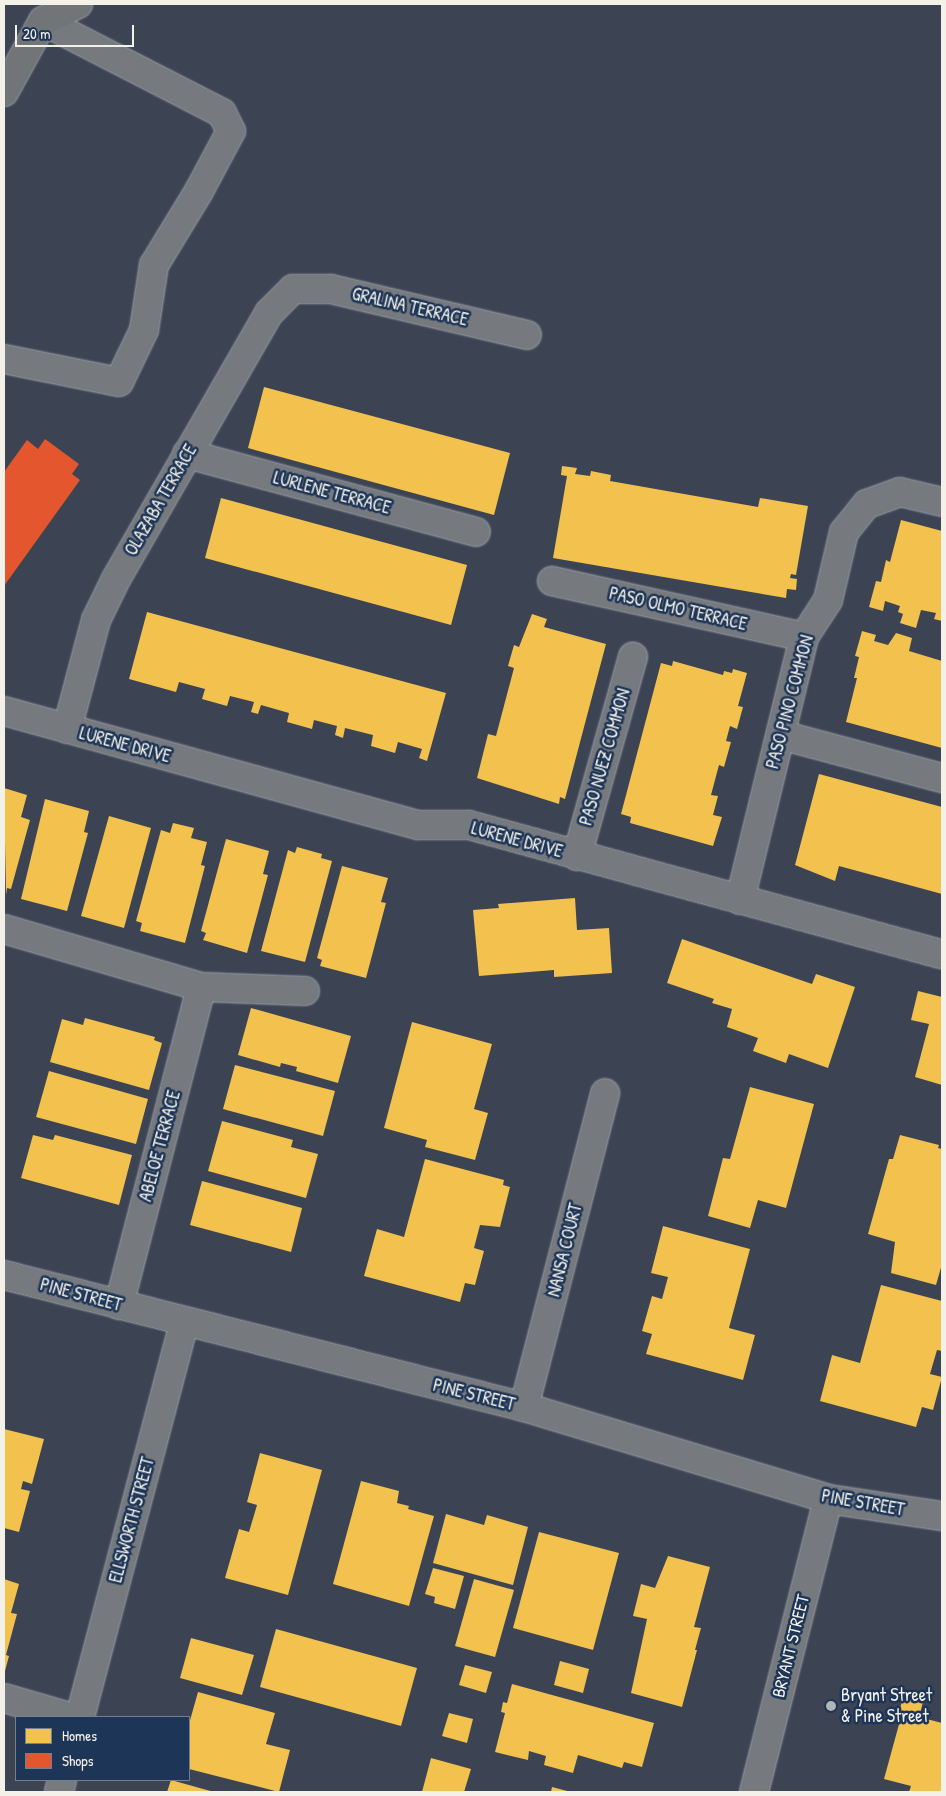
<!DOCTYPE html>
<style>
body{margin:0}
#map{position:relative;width:946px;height:1796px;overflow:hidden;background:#3c4454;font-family:"Patrick Hand",sans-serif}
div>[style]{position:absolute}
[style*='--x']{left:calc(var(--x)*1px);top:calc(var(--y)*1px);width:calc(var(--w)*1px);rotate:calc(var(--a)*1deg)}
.homes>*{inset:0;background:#f2c14e}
.shops>*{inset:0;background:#e4572e}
.roads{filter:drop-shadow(0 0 1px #9fa2a8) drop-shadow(0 0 1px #9fa2a8)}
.minor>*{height:28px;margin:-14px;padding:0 14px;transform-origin:14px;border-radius:14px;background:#767a7f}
.major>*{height:28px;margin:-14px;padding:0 14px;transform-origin:14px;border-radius:14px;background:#717578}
.dots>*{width:14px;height:14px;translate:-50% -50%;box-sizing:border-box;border:2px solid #1d3557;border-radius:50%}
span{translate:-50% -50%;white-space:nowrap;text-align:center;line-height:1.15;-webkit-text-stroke:5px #1d3557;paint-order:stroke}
.street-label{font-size:18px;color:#f4f1e8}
.poi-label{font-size:18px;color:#f4f1e8}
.left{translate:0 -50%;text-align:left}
.frame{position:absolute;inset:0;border:5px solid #f4f1e8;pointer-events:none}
.legend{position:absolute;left:15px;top:1716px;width:175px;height:65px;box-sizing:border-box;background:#1d3557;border:1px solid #738091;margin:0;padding:6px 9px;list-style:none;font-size:15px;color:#f4f1e8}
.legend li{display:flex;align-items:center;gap:10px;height:25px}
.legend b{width:25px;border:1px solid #738091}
.scale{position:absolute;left:15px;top:25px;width:119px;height:22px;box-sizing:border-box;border:2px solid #f4f1e8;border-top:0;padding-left:6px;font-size:15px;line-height:18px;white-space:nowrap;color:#f4f1e8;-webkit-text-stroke:4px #1d3557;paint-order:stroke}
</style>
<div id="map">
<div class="homes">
<div style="clip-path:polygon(264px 387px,510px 453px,494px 515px,248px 448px)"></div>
<div style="clip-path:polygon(562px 466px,577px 468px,575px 474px,590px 476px,591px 471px,611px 475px,610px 481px,758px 507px,760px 498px,808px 506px,796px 575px,791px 574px,790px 578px,797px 579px,796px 590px,787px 589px,786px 598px,553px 558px,567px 476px,561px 475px)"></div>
<div style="clip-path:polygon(221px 498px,467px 565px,451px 625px,205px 558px)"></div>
<div style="clip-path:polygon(901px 520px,942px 531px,942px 621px,934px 619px,936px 613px,921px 610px,916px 628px,900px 623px,903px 614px,898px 612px,900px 606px,885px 601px,883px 611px,869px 607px,876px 581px,881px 582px,886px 560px,890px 562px)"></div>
<div style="clip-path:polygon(147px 612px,446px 693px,427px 761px,419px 758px,422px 749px,398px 742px,395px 753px,371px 746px,373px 735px,345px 728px,343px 738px,335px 735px,337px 726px,314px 720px,312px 729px,287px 722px,289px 713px,261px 705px,258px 714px,251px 712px,254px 702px,230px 696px,227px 706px,202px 699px,205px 689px,179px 682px,176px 692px,129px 679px)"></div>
<div style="clip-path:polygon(532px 614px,547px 619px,544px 627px,606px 644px,565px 799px,560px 797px,559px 804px,477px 778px,488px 734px,496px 736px,514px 668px,508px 666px,514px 645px,519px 647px)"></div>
<div style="clip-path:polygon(862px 631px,876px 635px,874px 641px,888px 645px,896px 633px,912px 638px,909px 651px,942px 661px,942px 748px,846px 722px,857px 678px,854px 678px,859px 657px,855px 656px)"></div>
<div style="clip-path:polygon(673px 661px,723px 675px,724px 671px,732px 673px,733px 669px,747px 673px,738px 706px,743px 707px,737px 729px,730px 726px,726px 741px,731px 742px,724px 767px,719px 765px,711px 795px,718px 796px,713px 815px,722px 817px,713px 846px,630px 823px,631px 817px,621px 814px,661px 663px,672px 666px)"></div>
<div style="clip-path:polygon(819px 774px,942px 807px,942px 894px,839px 866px,835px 881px,795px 865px)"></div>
<div style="clip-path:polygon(4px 788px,27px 795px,21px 817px,30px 820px,11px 889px,7px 888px,6px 895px)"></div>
<div style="clip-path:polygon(45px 799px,89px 811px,84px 832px,88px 833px,67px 911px,21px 899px)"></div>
<div style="clip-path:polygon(109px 816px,151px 828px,124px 928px,81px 916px)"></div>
<div style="clip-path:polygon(173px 823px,194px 828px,191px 838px,207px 842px,201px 865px,205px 866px,185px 943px,140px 931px,142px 923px,136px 921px,161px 830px,170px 833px)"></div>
<div style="clip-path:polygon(226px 839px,269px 851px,263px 874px,268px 875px,247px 953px,203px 940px,206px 933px,201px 931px)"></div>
<div style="clip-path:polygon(297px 847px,322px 854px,321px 858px,332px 861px,305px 962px,261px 951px,288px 850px,295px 853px)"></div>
<div style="clip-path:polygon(342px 866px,388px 878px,381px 902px,386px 903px,366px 978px,320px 966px,322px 960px,317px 958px)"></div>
<div style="clip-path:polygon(575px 898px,577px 930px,609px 928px,612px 973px,554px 977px,554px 970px,479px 976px,473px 910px,499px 908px,498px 904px)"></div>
<div style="clip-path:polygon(682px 939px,812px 984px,816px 974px,855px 987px,828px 1068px,789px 1054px,786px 1063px,753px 1051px,758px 1038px,727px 1027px,732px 1009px,712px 1003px,714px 999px,667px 983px)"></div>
<div style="clip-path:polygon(918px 991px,942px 997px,942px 1085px,915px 1077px,929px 1024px,911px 1020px)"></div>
<div style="clip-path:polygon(251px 1008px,351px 1036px,338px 1083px,296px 1071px,297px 1067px,281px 1063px,280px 1067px,238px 1055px)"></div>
<div style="clip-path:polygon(85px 1018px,155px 1037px,154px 1040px,162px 1043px,149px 1090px,50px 1062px,62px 1019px,83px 1025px)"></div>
<div style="clip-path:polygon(412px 1022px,492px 1044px,474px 1109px,488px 1113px,475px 1160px,425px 1147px,427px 1140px,384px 1128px)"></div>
<div style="clip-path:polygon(235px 1065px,335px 1091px,323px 1136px,223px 1109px)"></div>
<div style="clip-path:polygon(49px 1071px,148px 1099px,136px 1144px,36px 1117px)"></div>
<div style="clip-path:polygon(750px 1087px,814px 1104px,786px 1208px,758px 1200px,750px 1228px,708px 1216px,723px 1158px,730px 1159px)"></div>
<div style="clip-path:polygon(222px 1121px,293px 1140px,291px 1147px,318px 1154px,306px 1198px,208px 1171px)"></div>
<div style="clip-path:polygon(33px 1135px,53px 1140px,55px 1135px,132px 1155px,119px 1205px,21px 1178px)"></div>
<div style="clip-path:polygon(900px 1135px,939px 1145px,938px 1148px,942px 1149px,942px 1264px,936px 1285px,891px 1273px,895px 1242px,868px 1234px,889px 1159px,893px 1159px)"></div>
<div style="clip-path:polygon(425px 1159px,504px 1180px,503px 1185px,510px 1187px,500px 1227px,480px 1225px,474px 1248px,484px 1251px,475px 1285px,465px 1283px,460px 1302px,364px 1276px,377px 1229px,404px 1237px)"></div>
<div style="clip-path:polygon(202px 1181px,302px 1208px,291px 1252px,190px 1225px)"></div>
<div style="clip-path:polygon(663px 1226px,750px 1249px,729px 1328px,755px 1335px,743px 1380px,646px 1354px,652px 1334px,642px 1331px,652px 1296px,662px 1299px,668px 1277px,651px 1273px)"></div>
<div style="clip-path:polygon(881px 1285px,942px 1301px,942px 1351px,937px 1350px,930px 1374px,942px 1377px,933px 1410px,922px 1407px,916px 1427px,820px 1401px,832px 1355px,860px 1363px)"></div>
<div style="clip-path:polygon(4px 1429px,44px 1439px,32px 1484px,23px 1481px,21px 1489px,30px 1491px,19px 1532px,4px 1528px)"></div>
<div style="clip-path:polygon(260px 1453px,322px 1470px,288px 1595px,225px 1578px,239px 1529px,249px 1532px,257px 1505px,247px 1502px)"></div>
<div style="clip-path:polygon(361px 1481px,399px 1491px,397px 1503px,409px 1506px,408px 1509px,434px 1516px,409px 1606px,333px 1584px)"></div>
<div style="clip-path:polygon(446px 1514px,484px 1525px,487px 1515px,528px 1527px,513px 1585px,433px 1563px)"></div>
<div style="clip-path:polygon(539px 1532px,619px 1553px,593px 1650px,513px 1628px)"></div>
<div style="clip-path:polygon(668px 1556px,710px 1567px,694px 1627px,701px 1628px,695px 1650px,697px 1650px,682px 1707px,631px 1693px,647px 1619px,633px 1616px,641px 1584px,655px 1588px)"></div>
<div style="clip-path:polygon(433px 1568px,464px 1576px,455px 1609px,434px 1603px,435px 1597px,425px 1594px)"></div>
<div style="clip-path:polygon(4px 1579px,19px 1584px,11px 1613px,17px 1614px,6px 1655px,9px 1656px,5px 1671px)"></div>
<div style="clip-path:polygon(474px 1579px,514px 1590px,495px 1657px,455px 1646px)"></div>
<div style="clip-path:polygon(276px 1629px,417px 1668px,401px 1726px,260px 1687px)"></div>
<div style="clip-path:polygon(191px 1638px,254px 1655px,242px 1695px,180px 1678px)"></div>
<div style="clip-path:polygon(560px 1661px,589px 1669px,583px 1693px,554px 1685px)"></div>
<div style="clip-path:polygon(465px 1665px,492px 1672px,486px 1693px,459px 1685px)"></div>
<div style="clip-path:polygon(512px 1684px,654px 1723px,642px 1767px,624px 1762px,622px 1768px,578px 1755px,573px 1773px,544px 1765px,546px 1756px,529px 1751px,528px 1760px,495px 1752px,505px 1713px,501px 1712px,503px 1702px,507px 1703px)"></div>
<div style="clip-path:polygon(198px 1692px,275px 1713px,266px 1744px,290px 1750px,279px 1792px,189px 1769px,189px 1724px)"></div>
<div style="clip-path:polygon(903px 1697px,923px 1702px,919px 1717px,942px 1723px,942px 1792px,909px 1792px,911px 1786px,884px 1779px,901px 1717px,898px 1716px)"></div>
<div style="clip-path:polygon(449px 1713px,473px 1719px,467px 1743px,442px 1736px)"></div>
<div style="clip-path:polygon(431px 1758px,471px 1769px,464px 1792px,422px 1792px)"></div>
<div style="clip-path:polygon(171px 1780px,214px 1792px,167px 1792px)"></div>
<div style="clip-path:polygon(552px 1787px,571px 1792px,551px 1792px)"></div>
</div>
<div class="shops">
<div style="clip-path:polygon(45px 439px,79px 464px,72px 474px,80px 480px,4px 586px,4px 472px,27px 440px,38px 449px)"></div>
</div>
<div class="roads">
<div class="minor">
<div style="--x:4;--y:359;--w:117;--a:11.3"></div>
<div style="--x:119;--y:382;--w:58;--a:-64.3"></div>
<div style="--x:144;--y:330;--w:66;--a:-81.3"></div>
<div style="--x:154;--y:265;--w:87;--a:-58.7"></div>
<div style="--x:199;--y:191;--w:68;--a:-61.9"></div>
<div style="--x:231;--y:131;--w:20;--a:-117"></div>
<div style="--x:222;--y:113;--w:201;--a:-152.8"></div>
<div style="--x:187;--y:454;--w:299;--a:15.1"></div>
<div style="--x:552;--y:581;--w:258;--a:12.5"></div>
<div style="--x:4;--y:711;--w:430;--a:15.4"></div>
<div style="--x:419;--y:825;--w:50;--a:0"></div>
<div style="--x:469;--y:825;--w:490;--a:15.3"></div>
<div style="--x:67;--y:729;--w:113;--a:-75.1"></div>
<div style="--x:96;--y:620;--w:46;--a:-64"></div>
<div style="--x:116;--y:579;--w:307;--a:-60.1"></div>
<div style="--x:269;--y:313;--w:34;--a:-45"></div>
<div style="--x:293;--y:289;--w:38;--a:0"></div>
<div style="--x:331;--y:289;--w:201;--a:13.2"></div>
<div style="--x:781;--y:735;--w:167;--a:15"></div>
<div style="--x:577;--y:856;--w:207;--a:-74.3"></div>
<div style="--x:740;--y:900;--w:271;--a:-76.3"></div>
<div style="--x:804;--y:637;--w:44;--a:-57"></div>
<div style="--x:828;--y:600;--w:70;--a:-76.8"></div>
<div style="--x:844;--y:532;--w:36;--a:-51"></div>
<div style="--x:867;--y:504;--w:35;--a:-20"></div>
<div style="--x:900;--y:492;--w:43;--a:13.4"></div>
<div style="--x:4;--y:929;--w:205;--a:16.4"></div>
<div style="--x:201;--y:987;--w:104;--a:2.2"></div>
<div style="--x:4;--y:1275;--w:536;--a:14.24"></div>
<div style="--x:524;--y:1407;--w:318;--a:16.8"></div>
<div style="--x:828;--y:1499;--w:115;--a:8.5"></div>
<div style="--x:119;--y:1305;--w:328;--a:-75.5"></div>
<div style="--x:524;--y:1407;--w:324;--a:-75.5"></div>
<div style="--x:4;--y:1698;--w:69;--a:16.1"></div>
<div style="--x:80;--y:1717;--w:408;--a:-75.2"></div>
<div style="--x:59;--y:1792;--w:12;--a:-76"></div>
<div style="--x:754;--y:1792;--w:302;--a:-75.8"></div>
</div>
<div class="major">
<div style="--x:4;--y:92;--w:81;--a:-61.2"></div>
<div style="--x:43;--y:21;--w:39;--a:-26"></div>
</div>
</div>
<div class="dots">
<div style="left:831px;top:1706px;background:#b4b4b4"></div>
</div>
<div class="street-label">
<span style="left:410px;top:307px;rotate:13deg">GRALINA TERRACE</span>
<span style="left:332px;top:493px;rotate:15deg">LURLENE TERRACE</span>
<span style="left:161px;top:500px;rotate:-60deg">OLAZABA TERRACE</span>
<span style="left:678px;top:609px;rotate:13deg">PASO OLMO TERRACE</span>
<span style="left:790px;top:702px;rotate:-75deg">PASO PINO COMMON</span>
<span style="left:125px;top:745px;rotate:15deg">LURENE DRIVE</span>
<span style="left:605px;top:757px;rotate:-74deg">PASO NUEZ COMMON</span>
<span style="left:517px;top:840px;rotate:15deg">LURENE DRIVE</span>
<span style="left:160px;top:1146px;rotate:-75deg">ABELOE TERRACE</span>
<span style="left:565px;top:1250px;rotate:-76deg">NANSA COURT</span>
<span style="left:81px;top:1295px;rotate:15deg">PINE STREET</span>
<span style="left:474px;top:1395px;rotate:14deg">PINE STREET</span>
<span style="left:863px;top:1503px;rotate:10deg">PINE STREET</span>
<span style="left:132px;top:1520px;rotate:-75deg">ELLSWORTH STREET</span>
<span style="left:791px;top:1646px;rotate:-76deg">BRYANT STREET</span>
</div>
<div class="poi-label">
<span class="left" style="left:841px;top:1706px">Bryant Street<br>&amp; Pine Street</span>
</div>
<div class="frame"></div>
<ul class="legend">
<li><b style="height:14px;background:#f2c14e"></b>Homes</li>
<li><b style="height:14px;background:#e4572e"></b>Shops</li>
</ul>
<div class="scale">20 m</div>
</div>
